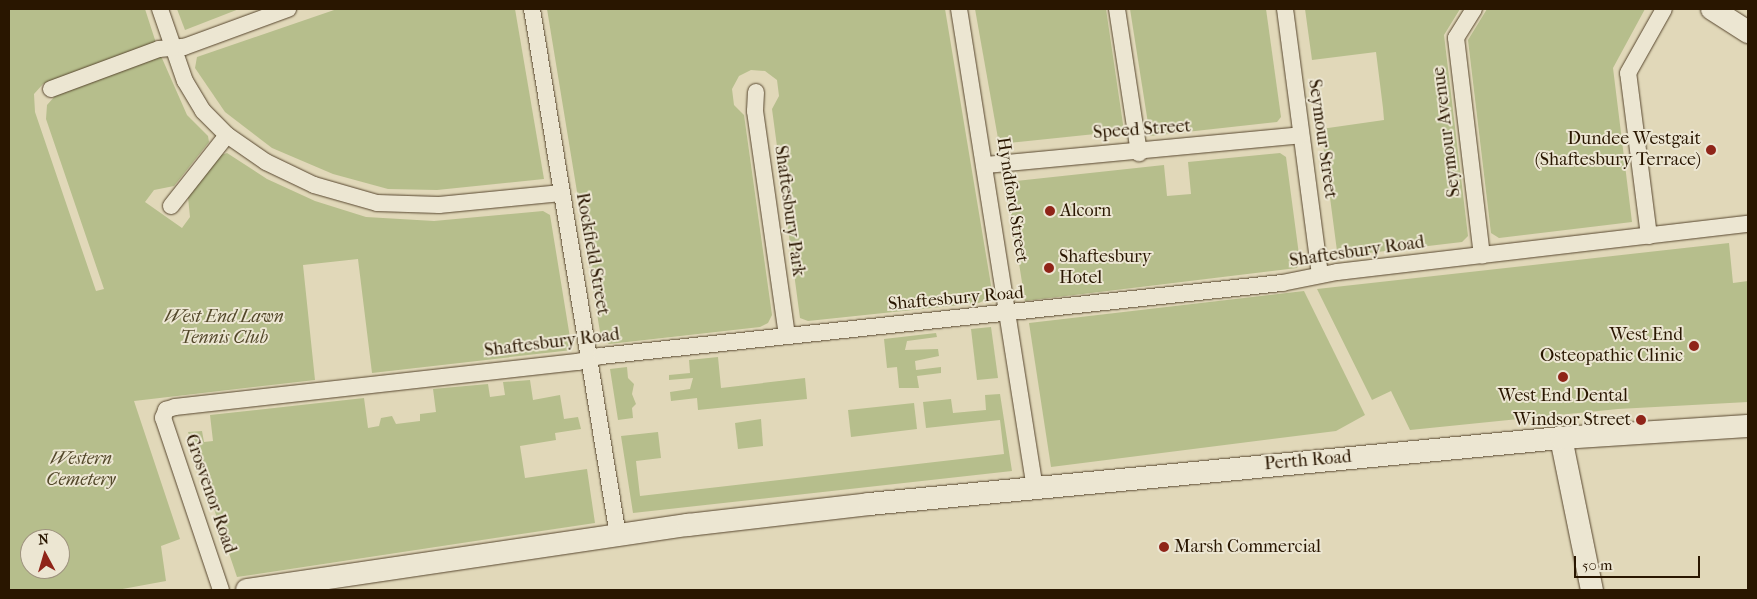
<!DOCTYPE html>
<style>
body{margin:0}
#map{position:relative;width:1757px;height:599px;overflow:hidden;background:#e1d8b9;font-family:"IM FELL French Canon",serif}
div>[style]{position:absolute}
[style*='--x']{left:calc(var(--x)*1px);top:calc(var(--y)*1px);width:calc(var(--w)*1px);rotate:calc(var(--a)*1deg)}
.green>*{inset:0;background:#b6be8c}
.roads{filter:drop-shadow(0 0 1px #57462e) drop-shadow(0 0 1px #57462e)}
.street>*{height:16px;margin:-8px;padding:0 8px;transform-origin:8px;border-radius:8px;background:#ece6d2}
.secondary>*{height:22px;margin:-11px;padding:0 11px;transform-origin:11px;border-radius:11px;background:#ece6d2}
.dots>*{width:14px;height:14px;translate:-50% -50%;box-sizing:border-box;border:2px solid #ece6d2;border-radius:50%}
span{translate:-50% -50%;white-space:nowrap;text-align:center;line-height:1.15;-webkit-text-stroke:4px #ece6d2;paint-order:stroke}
.street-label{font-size:18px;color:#291600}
.poi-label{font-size:18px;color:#291600}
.right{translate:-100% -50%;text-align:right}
.left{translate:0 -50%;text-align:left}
.park-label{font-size:18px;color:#53482a;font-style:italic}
.frame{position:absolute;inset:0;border:10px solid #291600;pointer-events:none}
.north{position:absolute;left:20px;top:529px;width:50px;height:50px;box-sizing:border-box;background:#ece6d2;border:1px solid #9e937e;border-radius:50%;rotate:354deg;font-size:14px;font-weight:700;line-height:20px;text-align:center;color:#291600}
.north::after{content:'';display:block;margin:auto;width:18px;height:22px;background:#8f2418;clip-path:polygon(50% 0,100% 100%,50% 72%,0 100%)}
.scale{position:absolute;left:1574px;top:556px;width:126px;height:22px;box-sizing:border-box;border:2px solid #291600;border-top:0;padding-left:6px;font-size:15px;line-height:18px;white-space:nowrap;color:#291600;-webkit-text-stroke:4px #ece6d2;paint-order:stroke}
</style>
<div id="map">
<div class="green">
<div style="clip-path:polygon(evenodd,9px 9px,145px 9px,156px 43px,43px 84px,34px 94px,35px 112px,96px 291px,104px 289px,46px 119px,47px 105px,55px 96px,161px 56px,187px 115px,208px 136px,209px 142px,174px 186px,154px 190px,145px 202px,182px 228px,190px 217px,188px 197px,221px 155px,227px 153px,267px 179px,315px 201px,366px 217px,434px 221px,543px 211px,550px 215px,572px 350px,372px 373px,358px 259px,303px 265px,315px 380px,134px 401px,180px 539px,161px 546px,166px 581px,117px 590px,9px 590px,9px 9px,30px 539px,60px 539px,60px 569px,30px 569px,30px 539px)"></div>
<div style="clip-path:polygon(177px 9px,239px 9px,185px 30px)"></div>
<div style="clip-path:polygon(337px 9px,515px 9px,544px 179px,437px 190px,388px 189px,333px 174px,272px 148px,225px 112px,195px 68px,197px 57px)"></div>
<div style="clip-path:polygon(547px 9px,945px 9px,992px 291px,987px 299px,979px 303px,808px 321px,800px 318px,772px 109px,779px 96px,777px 80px,765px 71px,751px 70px,739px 76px,732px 89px,734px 105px,744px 115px,772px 315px,768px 323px,760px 327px,609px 344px,601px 338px)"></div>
<div style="clip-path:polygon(975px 9px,1106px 9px,1124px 131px,999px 144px)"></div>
<div style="clip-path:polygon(1130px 9px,1266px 9px,1281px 117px,1277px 122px,1150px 136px)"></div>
<div style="clip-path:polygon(1305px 9px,1460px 9px,1444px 35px,1468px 236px,1462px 242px,1343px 256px,1337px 251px,1321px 129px,1384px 120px,1383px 108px,1376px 52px,1312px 60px)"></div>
<div style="clip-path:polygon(1487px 9px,1645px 9px,1613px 68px,1632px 222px,1499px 238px,1491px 233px,1468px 40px)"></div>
<div style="clip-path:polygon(1280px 153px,1286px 157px,1300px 262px,1297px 268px,1025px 301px,1006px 182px,1164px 165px,1167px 196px,1191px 194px,1188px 162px)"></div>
<div style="clip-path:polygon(1729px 243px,1733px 283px,1748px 281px,1748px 402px,1618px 409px,1410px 430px,1391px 391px,1372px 400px,1317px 289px)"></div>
<div style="clip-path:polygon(1304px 291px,1365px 415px,1336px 431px,1051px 467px,1029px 323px)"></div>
<div style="clip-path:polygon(991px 327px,998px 378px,977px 380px,971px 329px)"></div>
<div style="clip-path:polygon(936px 333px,937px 337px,907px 341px,905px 350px,938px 349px,939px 356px,915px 361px,916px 370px,941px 367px,941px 373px,917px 376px,919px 388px,899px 388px,897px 367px,887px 368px,884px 339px)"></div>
<div style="clip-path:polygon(718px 357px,721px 388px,805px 378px,807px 399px,698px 410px,697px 398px,671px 401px,670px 392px,690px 389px,693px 378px,669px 380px,669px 375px,690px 373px,689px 360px)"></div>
<div style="clip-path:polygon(627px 367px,628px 378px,634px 384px,632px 394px,636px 404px,632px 408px,633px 418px,618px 420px,610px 369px)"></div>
<div style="clip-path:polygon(530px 380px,533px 400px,560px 395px,564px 419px,578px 417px,581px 429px,555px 433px,556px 440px,520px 446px,525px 478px,587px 469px,595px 523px,237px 577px,188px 432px,202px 431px,204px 442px,213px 441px,210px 415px,364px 398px,368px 428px,379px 426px,381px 418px,392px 416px,396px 424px,420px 421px,420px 414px,436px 412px,433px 389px,488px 384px,490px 397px,505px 395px,503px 382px)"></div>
<div style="clip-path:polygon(1000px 394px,1012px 471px,633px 513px,621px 436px,658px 432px,661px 458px,636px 461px,640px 496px,1004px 454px,1000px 420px,926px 428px,923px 402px,951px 399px,953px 413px,986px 410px,985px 395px)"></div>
<div style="clip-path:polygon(914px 403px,917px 429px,851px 437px,848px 410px)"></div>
<div style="clip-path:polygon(761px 419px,763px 446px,738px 449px,735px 423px)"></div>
</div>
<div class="roads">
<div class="street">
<div style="--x:160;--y:9;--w:76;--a:70.9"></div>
<div style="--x:185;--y:81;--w:35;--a:59"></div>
<div style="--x:203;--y:111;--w:34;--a:45"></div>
<div style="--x:227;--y:135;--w:47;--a:34.7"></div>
<div style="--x:266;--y:162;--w:53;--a:25.6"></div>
<div style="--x:314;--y:185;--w:66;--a:15.9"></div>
<div style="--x:377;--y:203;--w:62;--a:1.8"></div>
<div style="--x:439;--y:205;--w:123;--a:-5.6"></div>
<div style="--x:532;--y:9;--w:534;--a:80.73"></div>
<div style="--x:959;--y:9;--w:484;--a:81"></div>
<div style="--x:1117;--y:9;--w:146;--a:81.3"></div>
<div style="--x:1285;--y:9;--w:268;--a:82.5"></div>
<div style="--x:1474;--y:9;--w:34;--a:122"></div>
<div style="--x:1456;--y:38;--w:219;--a:83.2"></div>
<div style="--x:51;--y:89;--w:115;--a:-20.3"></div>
<div style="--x:159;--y:49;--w:25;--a:-5"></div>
<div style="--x:184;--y:47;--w:111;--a:-20.1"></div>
<div style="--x:756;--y:92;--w:19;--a:93"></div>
<div style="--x:755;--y:111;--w:227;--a:81.9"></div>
<div style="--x:986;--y:165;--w:316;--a:-5.4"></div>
<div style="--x:171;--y:206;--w:90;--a:-51.7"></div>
<div style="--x:1649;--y:236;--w:164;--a:-97.3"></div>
<div style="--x:1628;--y:73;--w:73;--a:-60.6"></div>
<div style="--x:221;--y:590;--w:182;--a:-108.6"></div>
<div style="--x:163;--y:418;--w:9;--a:-69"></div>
<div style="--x:166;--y:410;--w:9;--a:-18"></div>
<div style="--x:175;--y:407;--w:406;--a:-6.4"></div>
<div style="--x:578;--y:362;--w:24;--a:-15"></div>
<div style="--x:601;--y:356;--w:685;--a:-6.12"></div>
<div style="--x:1282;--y:283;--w:56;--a:-11.3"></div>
<div style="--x:1337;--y:272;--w:414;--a:-6.7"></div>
</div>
<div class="secondary">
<div style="--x:1712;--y:9;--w:43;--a:32.6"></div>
<div style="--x:1561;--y:438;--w:155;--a:78.5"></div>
<div style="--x:247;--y:590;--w:446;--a:-8.4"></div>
<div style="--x:688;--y:525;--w:182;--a:-6.6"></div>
<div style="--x:869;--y:504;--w:695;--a:-5.45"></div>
<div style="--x:1561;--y:438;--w:187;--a:-3.7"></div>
</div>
</div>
<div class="dots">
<div style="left:1711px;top:150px;background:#8f2418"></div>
<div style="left:1050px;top:211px;background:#8f2418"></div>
<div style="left:1049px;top:268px;background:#8f2418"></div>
<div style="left:1694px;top:346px;background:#8f2418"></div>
<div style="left:1563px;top:377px;background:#8f2418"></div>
<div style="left:1641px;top:420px;background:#8f2418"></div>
<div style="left:1164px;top:547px;background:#8f2418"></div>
</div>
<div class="street-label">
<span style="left:1142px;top:130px;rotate:-4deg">Speed Street</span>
<span style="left:1447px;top:132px;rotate:-97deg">Seymour Avenue</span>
<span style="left:1322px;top:139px;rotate:82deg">Seymour Street</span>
<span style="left:1012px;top:200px;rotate:81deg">Hyndford Street</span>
<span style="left:789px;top:211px;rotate:82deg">Shaftesbury Park</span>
<span style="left:1357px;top:252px;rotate:-8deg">Shaftesbury Road</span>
<span style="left:592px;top:254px;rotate:80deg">Rockfield Street</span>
<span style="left:956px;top:299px;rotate:-5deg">Shaftesbury Road</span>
<span style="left:552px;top:343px;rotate:-7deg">Shaftesbury Road</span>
<span style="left:1308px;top:461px;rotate:-5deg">Perth Road</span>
<span style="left:210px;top:494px;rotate:71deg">Grosvenor Road</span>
</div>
<div class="poi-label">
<span class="right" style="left:1701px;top:150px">Dundee Westgait<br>(Shaftesbury Terrace)</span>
<span class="left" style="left:1060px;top:211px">Alcorn</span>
<span class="left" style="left:1059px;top:268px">Shaftesbury<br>Hotel</span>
<span class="right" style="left:1683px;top:346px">West End<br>Osteopathic Clinic</span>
<span style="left:1563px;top:396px">West End Dental</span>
<span class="right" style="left:1631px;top:420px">Windsor Street</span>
<span class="left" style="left:1174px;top:547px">Marsh Commercial</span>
</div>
<div class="park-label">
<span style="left:224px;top:328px">West End Lawn<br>Tennis Club</span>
<span style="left:81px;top:470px">Western<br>Cemetery</span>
</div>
<div class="frame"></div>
<div class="north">N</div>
<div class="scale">50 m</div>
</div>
